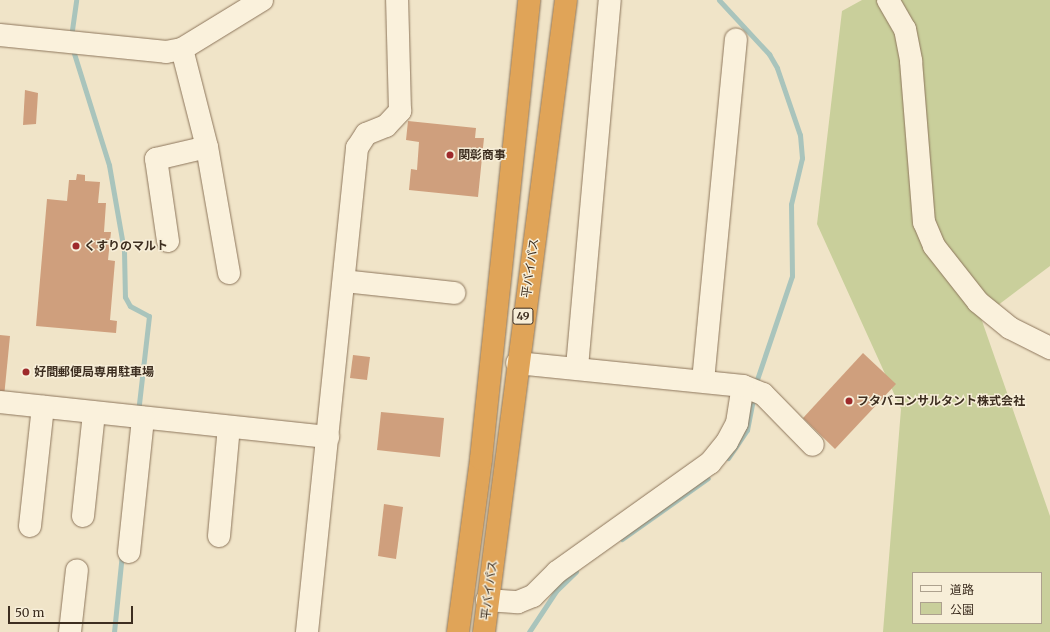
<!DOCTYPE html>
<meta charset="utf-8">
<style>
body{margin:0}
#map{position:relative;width:1050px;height:632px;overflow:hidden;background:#f0e4c8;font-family:Merriweather,"Noto Sans JP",serif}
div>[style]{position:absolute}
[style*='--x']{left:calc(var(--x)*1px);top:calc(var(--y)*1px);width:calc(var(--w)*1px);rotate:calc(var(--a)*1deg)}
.green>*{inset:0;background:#c9cf9b}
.stream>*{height:5px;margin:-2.5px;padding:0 2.5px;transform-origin:2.5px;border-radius:2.5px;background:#a9c4bc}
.building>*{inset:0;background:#cf9f7d}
.roads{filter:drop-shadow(0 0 1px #8d765c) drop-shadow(0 0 1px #8d765c)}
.minor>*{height:22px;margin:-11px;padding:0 11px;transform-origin:11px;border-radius:11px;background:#faf1dc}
.highway>*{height:22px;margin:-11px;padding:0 11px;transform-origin:11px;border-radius:11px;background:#e0a458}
.dots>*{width:11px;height:11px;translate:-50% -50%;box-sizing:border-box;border:2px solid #f7eed8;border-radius:50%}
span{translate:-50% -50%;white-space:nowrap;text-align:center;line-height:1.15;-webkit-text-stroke:3px #f7eed8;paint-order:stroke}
.shield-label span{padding:1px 3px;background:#f7eed8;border:1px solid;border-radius:3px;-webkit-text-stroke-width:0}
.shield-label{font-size:11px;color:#3d2e20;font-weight:700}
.poi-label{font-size:12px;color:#3d2e20;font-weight:700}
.left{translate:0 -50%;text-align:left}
.street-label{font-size:12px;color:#3d2e20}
.legend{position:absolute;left:912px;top:572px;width:130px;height:52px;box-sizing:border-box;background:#f7eed8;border:1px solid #ada18e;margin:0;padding:5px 7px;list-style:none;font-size:12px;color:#3d2e20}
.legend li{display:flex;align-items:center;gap:8px;height:20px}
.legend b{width:20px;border:1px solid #ada18e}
.scale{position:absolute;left:8px;top:606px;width:125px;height:18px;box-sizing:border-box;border:2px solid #3d2e20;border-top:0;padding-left:5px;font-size:12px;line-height:14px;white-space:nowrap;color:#3d2e20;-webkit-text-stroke:3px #f7eed8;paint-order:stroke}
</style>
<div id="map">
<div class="green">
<div style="clip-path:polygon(evenodd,862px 0,1050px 0,1050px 266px,981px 318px,1050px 516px,1050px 632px,883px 632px,901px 409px,817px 224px,842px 11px,862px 0,913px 573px,1041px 573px,1041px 623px,913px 623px,913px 573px)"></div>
</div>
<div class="stream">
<div style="--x:719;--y:0;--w:74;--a:47.2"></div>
<div style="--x:769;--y:54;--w:16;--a:60"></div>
<div style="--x:777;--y:68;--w:71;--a:71.1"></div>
<div style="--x:800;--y:135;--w:23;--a:85"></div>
<div style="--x:802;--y:158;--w:47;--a:103.4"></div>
<div style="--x:791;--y:204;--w:72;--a:89.2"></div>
<div style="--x:792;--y:276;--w:115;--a:108.7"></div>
<div style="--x:71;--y:37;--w:37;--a:-82"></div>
<div style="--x:72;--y:47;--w:124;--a:72.6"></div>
<div style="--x:109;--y:165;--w:87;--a:80.1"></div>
<div style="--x:124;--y:251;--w:46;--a:88.8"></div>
<div style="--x:125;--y:297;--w:10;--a:61"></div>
<div style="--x:130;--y:306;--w:21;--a:28"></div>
<div style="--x:149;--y:316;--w:97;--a:96.5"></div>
<div style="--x:728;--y:458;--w:34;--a:-56"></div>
<div style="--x:747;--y:430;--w:36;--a:-79"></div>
<div style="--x:622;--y:539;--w:105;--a:-35.3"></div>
<div style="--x:114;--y:632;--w:79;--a:-84.2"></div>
<div style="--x:529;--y:632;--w:49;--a:-56.6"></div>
<div style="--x:556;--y:591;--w:28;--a:-44"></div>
</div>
<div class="building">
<div style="clip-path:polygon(25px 90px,38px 93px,36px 124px,23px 125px)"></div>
<div style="clip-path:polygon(408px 121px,476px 128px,475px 138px,484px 138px,478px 197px,409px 190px,411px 169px,417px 170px,419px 142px,406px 140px)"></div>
<div style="clip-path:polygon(77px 174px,85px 175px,85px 181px,100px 182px,98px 203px,106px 203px,104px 232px,111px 232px,108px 260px,115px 261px,110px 320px,117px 321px,116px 333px,36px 326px,47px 199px,67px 201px,69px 180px,76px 180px)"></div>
<div style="clip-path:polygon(0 335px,10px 336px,4px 397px,0 397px)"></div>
<div style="clip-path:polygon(863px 353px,896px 384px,835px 449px,803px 418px)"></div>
<div style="clip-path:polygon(353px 355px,370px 357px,367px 380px,350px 378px)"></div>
<div style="clip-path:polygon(381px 412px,444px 418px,440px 457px,377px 450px)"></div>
<div style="clip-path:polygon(384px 504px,403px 507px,396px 559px,378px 556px)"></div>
</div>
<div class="roads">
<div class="minor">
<div style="--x:888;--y:0;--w:34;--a:60"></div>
<div style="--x:905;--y:29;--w:33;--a:79"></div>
<div style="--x:911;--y:61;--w:162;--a:85.4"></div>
<div style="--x:924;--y:222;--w:26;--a:67"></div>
<div style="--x:934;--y:246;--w:71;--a:51.8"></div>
<div style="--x:978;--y:302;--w:41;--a:39.1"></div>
<div style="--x:1010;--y:328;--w:45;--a:26.6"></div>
<div style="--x:0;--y:35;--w:167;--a:5.8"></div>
<div style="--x:166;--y:52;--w:16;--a:-11"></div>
<div style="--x:182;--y:49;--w:94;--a:-31.5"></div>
<div style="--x:182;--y:49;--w:101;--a:75.7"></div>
<div style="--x:207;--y:147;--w:128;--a:80.1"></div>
<div style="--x:168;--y:241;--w:83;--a:-98.3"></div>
<div style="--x:156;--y:159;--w:52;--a:-13.2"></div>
<div style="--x:344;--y:281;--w:111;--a:6.2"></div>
<div style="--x:577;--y:367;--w:368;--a:-84.9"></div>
<div style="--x:703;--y:381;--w:343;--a:-84.5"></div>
<div style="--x:743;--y:386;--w:22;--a:22"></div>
<div style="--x:763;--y:394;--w:71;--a:45.6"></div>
<div style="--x:0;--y:402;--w:330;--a:6.1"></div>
<div style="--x:83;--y:516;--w:104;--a:-83.9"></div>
<div style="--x:30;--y:526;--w:120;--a:-83.8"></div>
<div style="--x:219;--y:536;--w:109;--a:-84.8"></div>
<div style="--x:129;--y:552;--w:135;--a:-84"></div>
<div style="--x:487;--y:600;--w:31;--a:4"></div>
<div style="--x:518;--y:602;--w:16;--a:-22"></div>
<div style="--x:533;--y:596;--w:34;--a:-45"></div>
<div style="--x:557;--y:572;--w:188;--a:-35.5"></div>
<div style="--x:710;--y:463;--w:27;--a:-51"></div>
<div style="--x:727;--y:442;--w:21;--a:-62"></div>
<div style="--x:737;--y:423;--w:37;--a:-81"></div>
<div style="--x:743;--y:386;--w:227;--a:-174.2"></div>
<div style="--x:70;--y:632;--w:62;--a:-83.6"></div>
<div style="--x:307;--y:632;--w:487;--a:-84.1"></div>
<div style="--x:357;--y:148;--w:17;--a:-57"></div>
<div style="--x:366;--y:134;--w:22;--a:-22"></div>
<div style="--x:386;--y:126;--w:21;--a:-47"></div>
<div style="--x:400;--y:111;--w:111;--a:-91.5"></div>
</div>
<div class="highway">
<div style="--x:458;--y:632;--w:175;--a:-82.4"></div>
<div style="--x:481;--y:459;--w:462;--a:-84"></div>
<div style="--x:484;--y:632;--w:637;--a:-82.61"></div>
</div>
</div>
<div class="dots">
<div style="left:450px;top:155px;background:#9e2a2b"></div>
<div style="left:76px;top:246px;background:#9e2a2b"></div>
<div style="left:26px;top:372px;background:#9e2a2b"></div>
<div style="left:849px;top:401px;background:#9e2a2b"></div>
</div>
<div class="shield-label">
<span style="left:523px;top:316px">49</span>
</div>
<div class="poi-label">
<span class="left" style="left:458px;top:155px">関彰商事</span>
<span class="left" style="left:84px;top:246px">くすりのマルト</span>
<span class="left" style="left:34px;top:372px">好間郵便局専用駐車場</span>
<span class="left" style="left:857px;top:401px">フタバコンサルタント株式会社</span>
</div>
<div class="street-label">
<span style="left:530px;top:268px;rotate:-82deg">平バイパス</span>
<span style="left:489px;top:590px;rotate:-83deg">平バイパス</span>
</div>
<ul class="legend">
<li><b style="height:5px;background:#faf1dc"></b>道路</li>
<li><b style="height:11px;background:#c9cf9b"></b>公園</li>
</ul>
<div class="scale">50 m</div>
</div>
